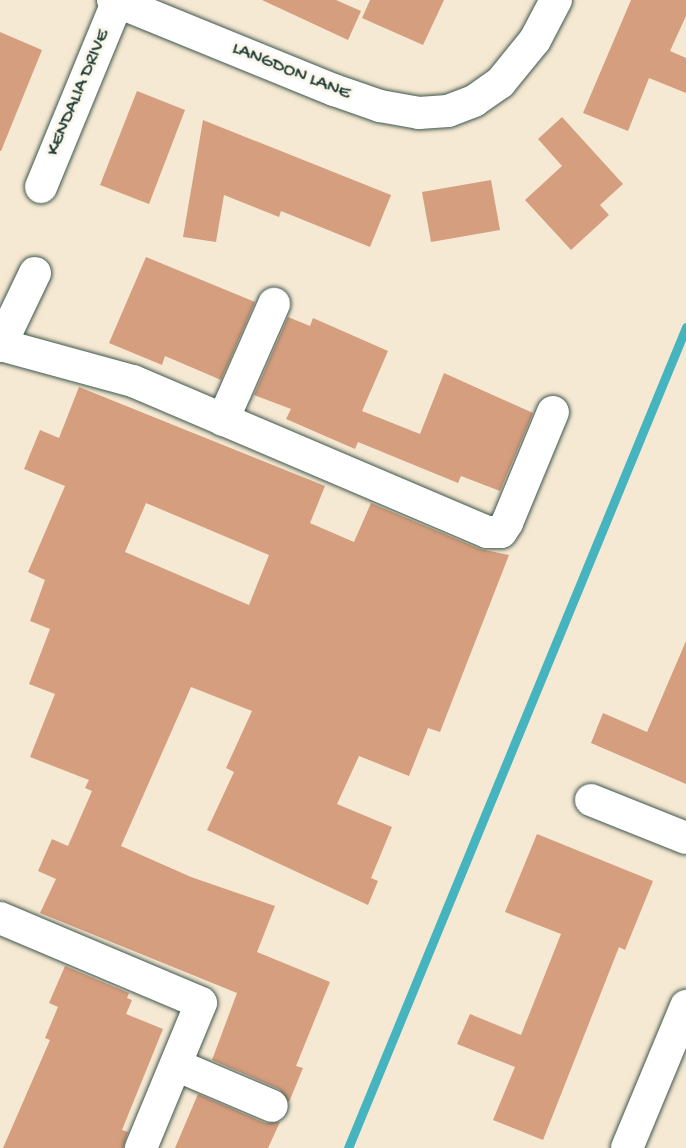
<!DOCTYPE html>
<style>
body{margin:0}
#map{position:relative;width:686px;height:1148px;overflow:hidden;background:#f6e9d3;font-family:"Gochi Hand",sans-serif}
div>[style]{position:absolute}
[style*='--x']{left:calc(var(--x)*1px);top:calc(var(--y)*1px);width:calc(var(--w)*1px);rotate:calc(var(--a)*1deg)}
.stream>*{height:9px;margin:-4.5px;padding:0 4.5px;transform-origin:4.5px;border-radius:4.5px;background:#45b4bf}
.building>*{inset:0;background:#d59e7e}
.roads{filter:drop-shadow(0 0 2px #3f574c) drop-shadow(0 0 2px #3f574c)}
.minor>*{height:32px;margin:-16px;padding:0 16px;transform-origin:16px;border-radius:16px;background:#fff}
span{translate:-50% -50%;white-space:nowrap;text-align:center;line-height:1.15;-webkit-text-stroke:6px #fbf7ec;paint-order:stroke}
.street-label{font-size:19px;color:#1f3d34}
</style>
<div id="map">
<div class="stream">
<div style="--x:348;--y:1148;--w:888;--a:-67.62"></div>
</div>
<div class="building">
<div style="clip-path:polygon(262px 0,336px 0,361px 11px,348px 40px)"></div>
<div style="clip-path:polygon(370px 0,444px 0,423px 45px,362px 18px)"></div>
<div style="clip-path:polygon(631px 0,686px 0,686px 16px,670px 51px,686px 58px,686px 93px,649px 78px,628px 131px,583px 113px)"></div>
<div style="clip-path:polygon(0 32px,42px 50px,1px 151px,0 151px)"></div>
<div style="clip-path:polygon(137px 91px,185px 110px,149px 204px,100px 185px)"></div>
<div style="clip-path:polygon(562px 117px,623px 184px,600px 205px,609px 215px,571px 250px,525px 200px,562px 166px,538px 139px)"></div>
<div style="clip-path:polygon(203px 120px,391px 195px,370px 247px,281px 211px,279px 217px,224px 195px,216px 242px,183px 237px)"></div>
<div style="clip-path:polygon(491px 180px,500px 230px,431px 242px,422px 192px)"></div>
<div style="clip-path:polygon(146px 257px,255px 302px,221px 380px,165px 356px,162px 365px,109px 343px)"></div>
<div style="clip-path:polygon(288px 317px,310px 326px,313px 318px,388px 351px,362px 411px,420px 434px,444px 373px,533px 413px,500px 491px,461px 476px,458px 483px,358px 442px,355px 449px,286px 419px,291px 409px,254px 395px)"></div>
<div style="clip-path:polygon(evenodd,79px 387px,325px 486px,310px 523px,354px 542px,371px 503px,480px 549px,509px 555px,440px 732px,428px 728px,409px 776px,359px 756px,337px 804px,392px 827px,371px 878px,378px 881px,368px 905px,207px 830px,234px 772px,226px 768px,252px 711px,191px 687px,121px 846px,191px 877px,275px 906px,257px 952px,330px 982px,296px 1066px,303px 1068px,289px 1102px,279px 1089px,212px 1060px,237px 993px,40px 913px,56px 879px,38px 871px,52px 839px,68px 846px,92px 791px,85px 788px,89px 780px,30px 757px,55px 694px,29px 684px,50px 629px,30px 621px,45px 580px,28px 572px,65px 486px,24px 469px,40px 430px,59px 438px,79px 387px,146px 503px,269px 555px,249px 605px,125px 552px,146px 503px)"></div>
<div style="clip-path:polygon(686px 641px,686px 784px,591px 743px,603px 713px,647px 732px)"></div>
<div style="clip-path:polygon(537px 834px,653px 881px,625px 950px,619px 947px,543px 1140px,493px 1120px,515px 1067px,457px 1044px,470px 1014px,521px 1035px,561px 934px,505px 912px)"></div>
<div style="clip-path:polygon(65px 966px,129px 993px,127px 998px,132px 1000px,126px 1014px,163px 1029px,122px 1130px,128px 1132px,123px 1148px,3px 1148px,50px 1040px,45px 1038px,58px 1007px,49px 1003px)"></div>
<div style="clip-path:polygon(198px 1094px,265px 1123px,280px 1122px,268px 1148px,175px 1148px)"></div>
</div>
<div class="roads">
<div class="minor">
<div style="--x:113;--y:0;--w:239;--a:22.2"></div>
<div style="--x:334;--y:90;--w:49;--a:19.2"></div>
<div style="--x:380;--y:106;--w:40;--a:10"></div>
<div style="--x:419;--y:113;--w:29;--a:-4"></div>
<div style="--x:448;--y:111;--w:28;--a:-21"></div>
<div style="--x:474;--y:101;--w:32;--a:-35"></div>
<div style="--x:500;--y:83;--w:55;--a:-50.9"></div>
<div style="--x:535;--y:40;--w:45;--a:-62.3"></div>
<div style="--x:41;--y:187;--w:202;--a:-67.6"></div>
<div style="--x:1;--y:345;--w:137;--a:15.3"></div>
<div style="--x:133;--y:381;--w:385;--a:23.1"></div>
<div style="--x:487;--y:532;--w:14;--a:0"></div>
<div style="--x:501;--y:532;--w:11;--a:-56"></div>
<div style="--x:507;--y:523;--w:120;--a:-67.5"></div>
<div style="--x:0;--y:346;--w:81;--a:-64.4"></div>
<div style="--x:223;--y:420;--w:127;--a:-66.3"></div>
<div style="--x:591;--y:800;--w:102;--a:21.8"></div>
<div style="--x:0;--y:918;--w:218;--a:22.9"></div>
<div style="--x:201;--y:1003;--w:157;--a:112.5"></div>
<div style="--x:176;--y:1065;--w:104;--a:23.1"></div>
<div style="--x:627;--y:1148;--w:154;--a:-67.4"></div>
</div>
</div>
<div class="street-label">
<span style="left:291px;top:72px;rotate:22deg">LANGDON LANE</span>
<span style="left:79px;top:93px;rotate:-67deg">KENDALIA DRIVE</span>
</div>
</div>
